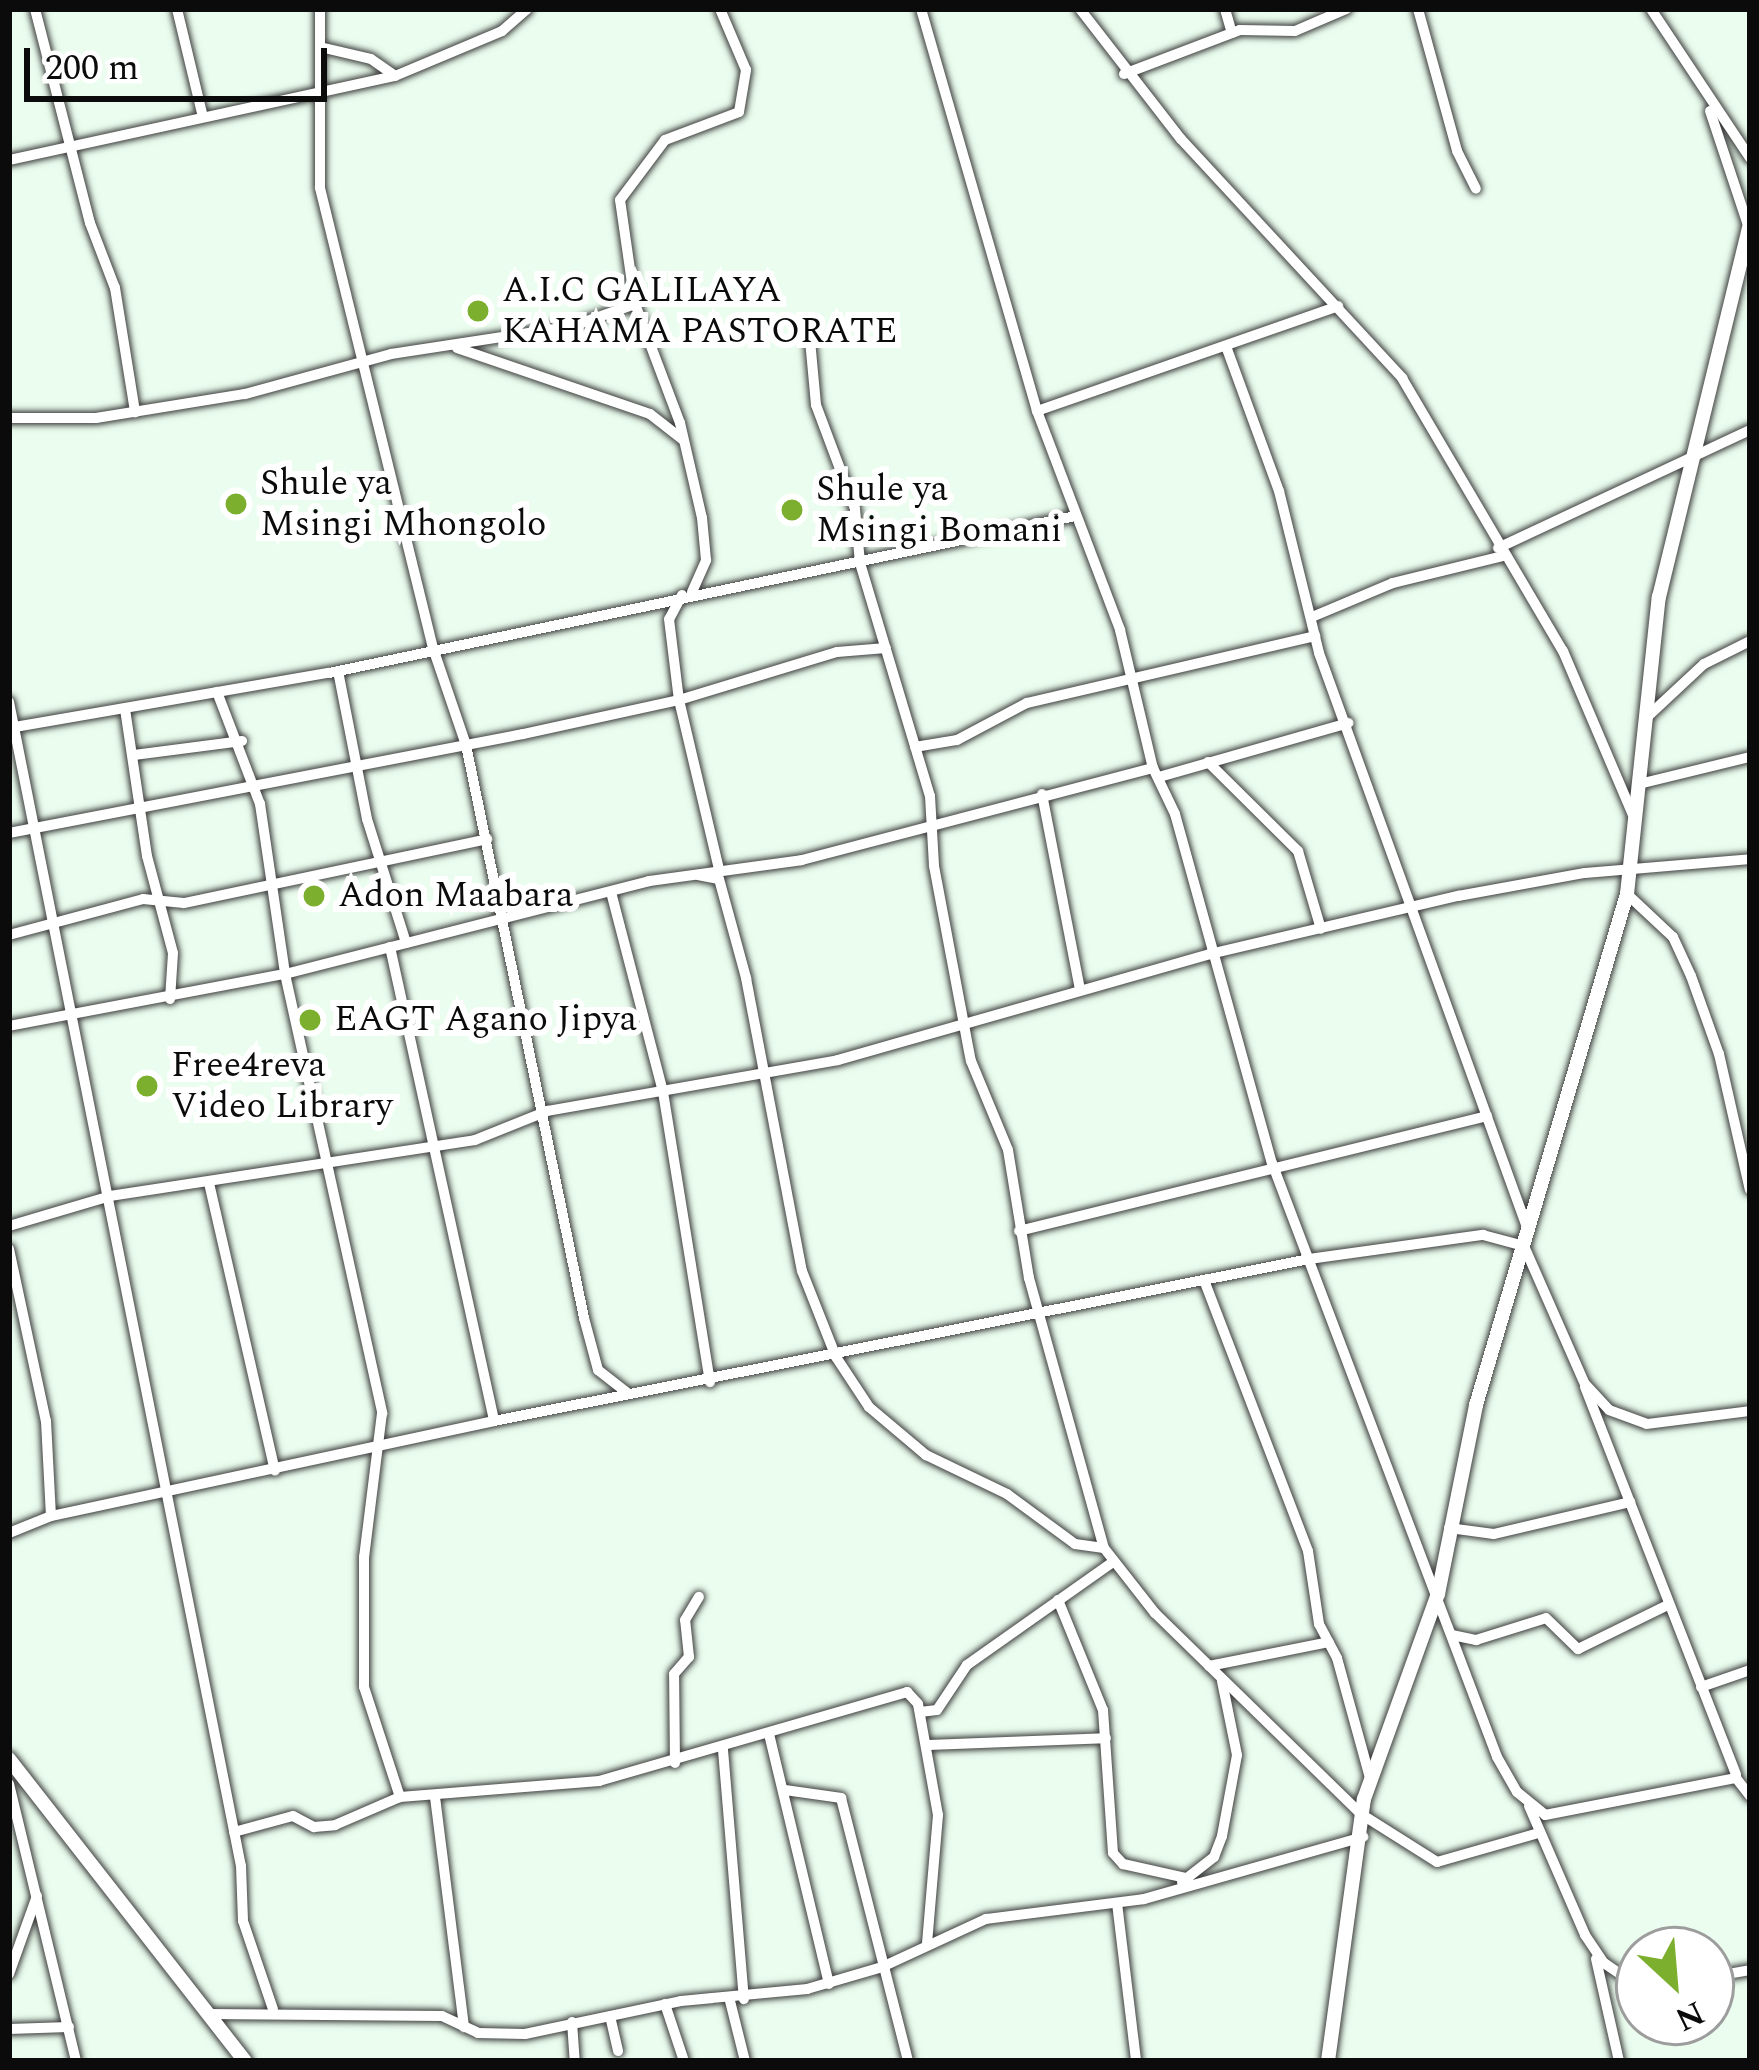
<!DOCTYPE html>
<style>
body{margin:0}
#map{position:relative;width:1759px;height:2070px;overflow:hidden;background:#eafdee;font-family:Spectral,serif}
div>[style]{position:absolute}
[style*='--x']{left:calc(var(--x)*1px);top:calc(var(--y)*1px);width:calc(var(--w)*1px);rotate:calc(var(--a)*1deg)}
.roads{filter:drop-shadow(0 0 3px #3e3e3e) drop-shadow(0 0 3px #3e3e3e)}
.minor>*{height:10px;margin:-5px;padding:0 5px;transform-origin:5px;border-radius:5px;background:#fff}
.tertiary>*{height:14px;margin:-7px;padding:0 7px;transform-origin:7px;border-radius:7px;background:#fff}
.dots>*{width:33px;height:33px;translate:-50% -50%;box-sizing:border-box;border:6px solid #fff;border-radius:50%}
span{translate:-50% -50%;white-space:nowrap;text-align:center;line-height:1.15;-webkit-text-stroke:12px #fff;paint-order:stroke}
.poi-label{font-size:36px;color:#0b0b0b}
.left{translate:0 -50%;text-align:left}
.frame{position:absolute;inset:0;border:12px solid #0b0b0b;pointer-events:none}
.north{position:absolute;left:1615px;top:1926px;width:120px;height:120px;box-sizing:border-box;background:#fff;border:3px solid #9d9d9d;border-radius:50%;rotate:154deg;font-size:33px;font-weight:700;line-height:48px;text-align:center;color:#0b0b0b}
.north::after{content:'';display:block;margin:auto;width:42px;height:54px;background:#7daf2e;clip-path:polygon(50% 0,100% 100%,50% 72%,0 100%)}
.scale{position:absolute;left:24px;top:48px;width:303px;height:54px;box-sizing:border-box;border:6px solid #0b0b0b;border-top:0;padding-left:15px;font-size:36px;line-height:42px;white-space:nowrap;color:#0b0b0b;-webkit-text-stroke:9px #fff;paint-order:stroke}
</style>
<div id="map">
<div class="roads">
<div class="minor">
<div style="--x:35;--y:9;--w:221;--a:75.6"></div>
<div style="--x:90;--y:223;--w:70;--a:69"></div>
<div style="--x:115;--y:288;--w:126;--a:80.8"></div>
<div style="--x:177;--y:9;--w:111;--a:76.5"></div>
<div style="--x:320;--y:9;--w:179;--a:90"></div>
<div style="--x:320;--y:188;--w:477;--a:76.2"></div>
<div style="--x:434;--y:651;--w:99;--a:71.2"></div>
<div style="--x:466;--y:745;--w:585;--a:78.36"></div>
<div style="--x:584;--y:1318;--w:54;--a:74.9"></div>
<div style="--x:598;--y:1370;--w:39;--a:38"></div>
<div style="--x:921;--y:9;--w:418;--a:73.9"></div>
<div style="--x:1037;--y:411;--w:234;--a:69.2"></div>
<div style="--x:1120;--y:630;--w:142;--a:76.6"></div>
<div style="--x:1153;--y:768;--w:51;--a:64.4"></div>
<div style="--x:1175;--y:814;--w:362;--a:74.5"></div>
<div style="--x:1272;--y:1163;--w:635;--a:69.25"></div>
<div style="--x:1497;--y:1757;--w:40;--a:60.3"></div>
<div style="--x:1517;--y:1792;--w:36;--a:39"></div>
<div style="--x:1545;--y:1815;--w:195;--a:-11"></div>
<div style="--x:1736;--y:1778;--w:23;--a:52"></div>
<div style="--x:1080;--y:9;--w:165;--a:52.2"></div>
<div style="--x:1181;--y:139;--w:326;--a:47.2"></div>
<div style="--x:1402;--y:378;--w:317;--a:59.5"></div>
<div style="--x:1563;--y:651;--w:178;--a:66.9"></div>
<div style="--x:1225;--y:9;--w:25;--a:74"></div>
<div style="--x:1418;--y:9;--w:147;--a:74.6"></div>
<div style="--x:1457;--y:151;--w:42;--a:63.4"></div>
<div style="--x:1651;--y:9;--w:179;--a:56.4"></div>
<div style="--x:320;--y:47;--w:52;--a:13.2"></div>
<div style="--x:371;--y:59;--w:29;--a:35"></div>
<div style="--x:1124;--y:74;--w:124;--a:-20.8"></div>
<div style="--x:1240;--y:30;--w:55;--a:1"></div>
<div style="--x:1295;--y:31;--w:56;--a:-23.3"></div>
<div style="--x:1710;--y:111;--w:123;--a:71.6"></div>
<div style="--x:9;--y:160;--w:395;--a:-12.3"></div>
<div style="--x:395;--y:76;--w:116;--a:-22.8"></div>
<div style="--x:502;--y:31;--w:33;--a:-41"></div>
<div style="--x:810;--y:340;--w:65;--a:84.7"></div>
<div style="--x:816;--y:405;--w:111;--a:69.4"></div>
<div style="--x:855;--y:509;--w:54;--a:84.7"></div>
<div style="--x:860;--y:563;--w:243;--a:73.3"></div>
<div style="--x:930;--y:796;--w:70;--a:86.7"></div>
<div style="--x:934;--y:866;--w:198;--a:79.3"></div>
<div style="--x:971;--y:1061;--w:96;--a:67.4"></div>
<div style="--x:1008;--y:1150;--w:130;--a:80.7"></div>
<div style="--x:1029;--y:1278;--w:280;--a:74.5"></div>
<div style="--x:1104;--y:1548;--w:83;--a:51.9"></div>
<div style="--x:1155;--y:1613;--w:288;--a:44.3"></div>
<div style="--x:1361;--y:1814;--w:90;--a:32.3"></div>
<div style="--x:1437;--y:1862;--w:102;--a:-15.9"></div>
<div style="--x:457;--y:348;--w:204;--a:18.9"></div>
<div style="--x:650;--y:414;--w:41;--a:38"></div>
<div style="--x:1227;--y:349;--w:151;--a:69.9"></div>
<div style="--x:1279;--y:491;--w:167;--a:76.1"></div>
<div style="--x:1319;--y:653;--w:614;--a:70.09"></div>
<div style="--x:1037;--y:411;--w:319;--a:-19.2"></div>
<div style="--x:9;--y:418;--w:87;--a:0"></div>
<div style="--x:96;--y:418;--w:151;--a:-9.2"></div>
<div style="--x:245;--y:394;--w:151;--a:-15.3"></div>
<div style="--x:391;--y:354;--w:184;--a:-8.7"></div>
<div style="--x:573;--y:326;--w:66;--a:-19.5"></div>
<div style="--x:1498;--y:548;--w:278;--a:-25.1"></div>
<div style="--x:692;--y:592;--w:35;--a:-66"></div>
<div style="--x:706;--y:560;--w:42;--a:-95.4"></div>
<div style="--x:702;--y:518;--w:98;--a:-103"></div>
<div style="--x:680;--y:423;--w:127;--a:-110.7"></div>
<div style="--x:635;--y:304;--w:105;--a:-98.2"></div>
<div style="--x:620;--y:200;--w:75;--a:-53.1"></div>
<div style="--x:665;--y:140;--w:79;--a:-20.7"></div>
<div style="--x:739;--y:112;--w:43;--a:-80.5"></div>
<div style="--x:746;--y:70;--w:66;--a:-113.1"></div>
<div style="--x:682;--y:595;--w:27;--a:118"></div>
<div style="--x:669;--y:619;--w:82;--a:83"></div>
<div style="--x:679;--y:700;--w:174;--a:76.7"></div>
<div style="--x:1312;--y:617;--w:88;--a:-22.8"></div>
<div style="--x:1393;--y:583;--w:113;--a:-13.8"></div>
<div style="--x:338;--y:671;--w:151;--a:78.9"></div>
<div style="--x:367;--y:819;--w:130;--a:72.5"></div>
<div style="--x:217;--y:692;--w:120;--a:69"></div>
<div style="--x:260;--y:804;--w:172;--a:81.6"></div>
<div style="--x:285;--y:974;--w:450;--a:77.5"></div>
<div style="--x:382;--y:1413;--w:145;--a:97.1"></div>
<div style="--x:364;--y:1557;--w:130;--a:90"></div>
<div style="--x:364;--y:1687;--w:116;--a:71.9"></div>
<div style="--x:9;--y:702;--w:1187;--a:78.73"></div>
<div style="--x:241;--y:1866;--w:55;--a:87.9"></div>
<div style="--x:243;--y:1921;--w:93;--a:71.2"></div>
<div style="--x:125;--y:709;--w:149;--a:81.5"></div>
<div style="--x:147;--y:856;--w:100;--a:75"></div>
<div style="--x:173;--y:953;--w:46;--a:93.7"></div>
<div style="--x:1646;--y:718;--w:79;--a:-43"></div>
<div style="--x:1704;--y:664;--w:51;--a:-26.6"></div>
<div style="--x:9;--y:728;--w:325;--a:-9.8"></div>
<div style="--x:329;--y:673;--w:762;--a:-11.88"></div>
<div style="--x:915;--y:747;--w:43;--a:-9.5"></div>
<div style="--x:957;--y:740;--w:79;--a:-27.9"></div>
<div style="--x:1027;--y:703;--w:296;--a:-13.1"></div>
<div style="--x:134;--y:755;--w:109;--a:-7.4"></div>
<div style="--x:1208;--y:762;--w:127;--a:44.7"></div>
<div style="--x:1298;--y:851;--w:81;--a:73.6"></div>
<div style="--x:1159;--y:777;--w:197;--a:-15.9"></div>
<div style="--x:1639;--y:784;--w:114;--a:-13.7"></div>
<div style="--x:1042;--y:794;--w:200;--a:79"></div>
<div style="--x:9;--y:833;--w:523;--a:-10.9"></div>
<div style="--x:523;--y:734;--w:160;--a:-12.3"></div>
<div style="--x:679;--y:700;--w:165;--a:-16.9"></div>
<div style="--x:837;--y:652;--w:49;--a:-4.7"></div>
<div style="--x:698;--y:875;--w:21;--a:11"></div>
<div style="--x:719;--y:879;--w:103;--a:74.7"></div>
<div style="--x:746;--y:978;--w:298;--a:79.2"></div>
<div style="--x:802;--y:1271;--w:92;--a:68.4"></div>
<div style="--x:836;--y:1357;--w:60;--a:56.6"></div>
<div style="--x:869;--y:1407;--w:75;--a:40.1"></div>
<div style="--x:926;--y:1455;--w:90;--a:25.7"></div>
<div style="--x:1007;--y:1494;--w:84;--a:36.3"></div>
<div style="--x:1075;--y:1544;--w:29;--a:8"></div>
<div style="--x:611;--y:892;--w:207;--a:75.4"></div>
<div style="--x:663;--y:1092;--w:294;--a:80.8"></div>
<div style="--x:1627;--y:894;--w:63;--a:43.1"></div>
<div style="--x:1673;--y:937;--w:43;--a:65.2"></div>
<div style="--x:1691;--y:976;--w:83;--a:70.3"></div>
<div style="--x:1719;--y:1054;--w:139;--a:77.2"></div>
<div style="--x:9;--y:935;--w:139;--a:-15"></div>
<div style="--x:143;--y:899;--w:41;--a:5.6"></div>
<div style="--x:184;--y:903;--w:310;--a:-11.9"></div>
<div style="--x:390;--y:947;--w:485;--a:77.6"></div>
<div style="--x:9;--y:1026;--w:281;--a:-10.7"></div>
<div style="--x:285;--y:974;--w:376;--a:-14.3"></div>
<div style="--x:649;--y:881;--w:154;--a:-7.8"></div>
<div style="--x:802;--y:860;--w:363;--a:-14.7"></div>
<div style="--x:209;--y:1183;--w:295;--a:77.1"></div>
<div style="--x:9;--y:1226;--w:105;--a:-16.5"></div>
<div style="--x:110;--y:1196;--w:369;--a:-8.7"></div>
<div style="--x:475;--y:1140;--w:78;--a:-21.9"></div>
<div style="--x:547;--y:1111;--w:295;--a:-9.9"></div>
<div style="--x:838;--y:1060;--w:387;--a:-15.9"></div>
<div style="--x:1210;--y:954;--w:255;--a:-13.2"></div>
<div style="--x:1458;--y:896;--w:129;--a:-10.3"></div>
<div style="--x:1585;--y:873;--w:166;--a:-4.8"></div>
<div style="--x:1019;--y:1231;--w:482;--a:-13.8"></div>
<div style="--x:9;--y:1249;--w:176;--a:77.9"></div>
<div style="--x:46;--y:1421;--w:95;--a:87"></div>
<div style="--x:1204;--y:1280;--w:290;--a:69"></div>
<div style="--x:1308;--y:1551;--w:74;--a:81.4"></div>
<div style="--x:1319;--y:1624;--w:38;--a:62"></div>
<div style="--x:1337;--y:1658;--w:124;--a:74.6"></div>
<div style="--x:1585;--y:1387;--w:416;--a:68.7"></div>
<div style="--x:1449;--y:1528;--w:45;--a:7.6"></div>
<div style="--x:1494;--y:1534;--w:140;--a:-13.2"></div>
<div style="--x:9;--y:1533;--w:45;--a:-22"></div>
<div style="--x:51;--y:1516;--w:453;--a:-12.1"></div>
<div style="--x:494;--y:1421;--w:831;--a:-11.24"></div>
<div style="--x:1309;--y:1259;--w:176;--a:-7.9"></div>
<div style="--x:1483;--y:1235;--w:42;--a:15"></div>
<div style="--x:1524;--y:1246;--w:151;--a:66.2"></div>
<div style="--x:1585;--y:1384;--w:35;--a:47"></div>
<div style="--x:1609;--y:1410;--w:40;--a:20.2"></div>
<div style="--x:1647;--y:1424;--w:104;--a:-7.2"></div>
<div style="--x:1058;--y:1600;--w:119;--a:67.8"></div>
<div style="--x:1103;--y:1710;--w:143;--a:86"></div>
<div style="--x:1113;--y:1853;--w:15;--a:48"></div>
<div style="--x:1123;--y:1864;--w:65;--a:12.5"></div>
<div style="--x:1452;--y:1635;--w:25;--a:12"></div>
<div style="--x:1476;--y:1640;--w:73;--a:-17.4"></div>
<div style="--x:1546;--y:1618;--w:45;--a:44.1"></div>
<div style="--x:1578;--y:1649;--w:100;--a:-26.1"></div>
<div style="--x:1209;--y:1666;--w:122;--a:-11.3"></div>
<div style="--x:1701;--y:1687;--w:52;--a:-19.1"></div>
<div style="--x:920;--y:1712;--w:17;--a:-7"></div>
<div style="--x:937;--y:1710;--w:54;--a:-56.3"></div>
<div style="--x:967;--y:1665;--w:179;--a:-35.2"></div>
<div style="--x:769;--y:1734;--w:257;--a:76.5"></div>
<div style="--x:927;--y:1745;--w:179;--a:-2.2"></div>
<div style="--x:723;--y:1750;--w:250;--a:85.2"></div>
<div style="--x:675;--y:1763;--w:89;--a:-90.6"></div>
<div style="--x:674;--y:1674;--w:23;--a:-49"></div>
<div style="--x:689;--y:1657;--w:37;--a:-96"></div>
<div style="--x:685;--y:1620;--w:27;--a:-59"></div>
<div style="--x:9;--y:1784;--w:285;--a:76.4"></div>
<div style="--x:785;--y:1790;--w:57;--a:8.1"></div>
<div style="--x:841;--y:1798;--w:271;--a:75.7"></div>
<div style="--x:435;--y:1797;--w:232;--a:82.8"></div>
<div style="--x:1529;--y:1806;--w:141;--a:66.5"></div>
<div style="--x:1585;--y:1935;--w:34;--a:56"></div>
<div style="--x:1604;--y:1963;--w:42;--a:34.4"></div>
<div style="--x:234;--y:1832;--w:61;--a:-15.2"></div>
<div style="--x:293;--y:1816;--w:24;--a:28"></div>
<div style="--x:314;--y:1827;--w:21;--a:-5"></div>
<div style="--x:335;--y:1825;--w:71;--a:-23.3"></div>
<div style="--x:400;--y:1797;--w:200;--a:-4.6"></div>
<div style="--x:599;--y:1781;--w:321;--a:-16.1"></div>
<div style="--x:907;--y:1692;--w:16;--a:47"></div>
<div style="--x:918;--y:1704;--w:113;--a:79.8"></div>
<div style="--x:938;--y:1815;--w:129;--a:94.9"></div>
<div style="--x:1182;--y:1882;--w:41;--a:-38"></div>
<div style="--x:1214;--y:1857;--w:22;--a:-69"></div>
<div style="--x:1222;--y:1836;--w:82;--a:-79.5"></div>
<div style="--x:1237;--y:1755;--w:76;--a:-101.5"></div>
<div style="--x:1117;--y:1903;--w:159;--a:83.1"></div>
<div style="--x:1596;--y:1959;--w:105;--a:77.3"></div>
<div style="--x:9;--y:1974;--w:83;--a:-70.3"></div>
<div style="--x:1711;--y:1977;--w:40;--a:-10"></div>
<div style="--x:730;--y:2001;--w:62;--a:76"></div>
<div style="--x:665;--y:2004;--w:60;--a:71.6"></div>
<div style="--x:208;--y:2014;--w:234;--a:0.5"></div>
<div style="--x:442;--y:2016;--w:40;--a:25"></div>
<div style="--x:478;--y:2033;--w:47;--a:1.2"></div>
<div style="--x:525;--y:2034;--w:159;--a:-11.9"></div>
<div style="--x:681;--y:2001;--w:127;--a:-5.4"></div>
<div style="--x:807;--y:1989;--w:78;--a:-16.3"></div>
<div style="--x:882;--y:1967;--w:115;--a:-24.8"></div>
<div style="--x:986;--y:1919;--w:159;--a:-7.2"></div>
<div style="--x:1144;--y:1899;--w:228;--a:-15.8"></div>
<div style="--x:610;--y:2016;--w:36;--a:77"></div>
<div style="--x:572;--y:2022;--w:39;--a:86"></div>
<div style="--x:9;--y:2029;--w:60;--a:-1.9"></div>
</div>
<div class="tertiary">
<div style="--x:9;--y:1759;--w:383;--a:52"></div>
<div style="--x:1328;--y:2061;--w:264;--a:-82.2"></div>
<div style="--x:1364;--y:1799;--w:218;--a:-70.2"></div>
<div style="--x:1438;--y:1594;--w:193;--a:-78.6"></div>
<div style="--x:1476;--y:1405;--w:533;--a:-73.54"></div>
<div style="--x:1627;--y:894;--w:299;--a:-83.9"></div>
<div style="--x:1659;--y:597;--w:384;--a:-76.3"></div>
</div>
</div>
<div class="dots">
<div style="left:478px;top:311px;background:#7daf2e"></div>
<div style="left:236px;top:504px;background:#7daf2e"></div>
<div style="left:792px;top:510px;background:#7daf2e"></div>
<div style="left:314px;top:896px;background:#7daf2e"></div>
<div style="left:310px;top:1020px;background:#7daf2e"></div>
<div style="left:147px;top:1086px;background:#7daf2e"></div>
</div>
<div class="poi-label">
<span class="left" style="left:502px;top:311px">A.I.C GALILAYA<br>KAHAMA PASTORATE</span>
<span class="left" style="left:260px;top:504px">Shule ya<br>Msingi Mhongolo</span>
<span class="left" style="left:816px;top:510px">Shule ya<br>Msingi Bomani</span>
<span class="left" style="left:338px;top:896px">Adon Maabara</span>
<span class="left" style="left:334px;top:1020px">EAGT Agano Jipya</span>
<span class="left" style="left:171px;top:1086px">Free4reva<br>Video Library</span>
</div>
<div class="frame"></div>
<div class="north">N</div>
<div class="scale">200 m</div>
</div>
